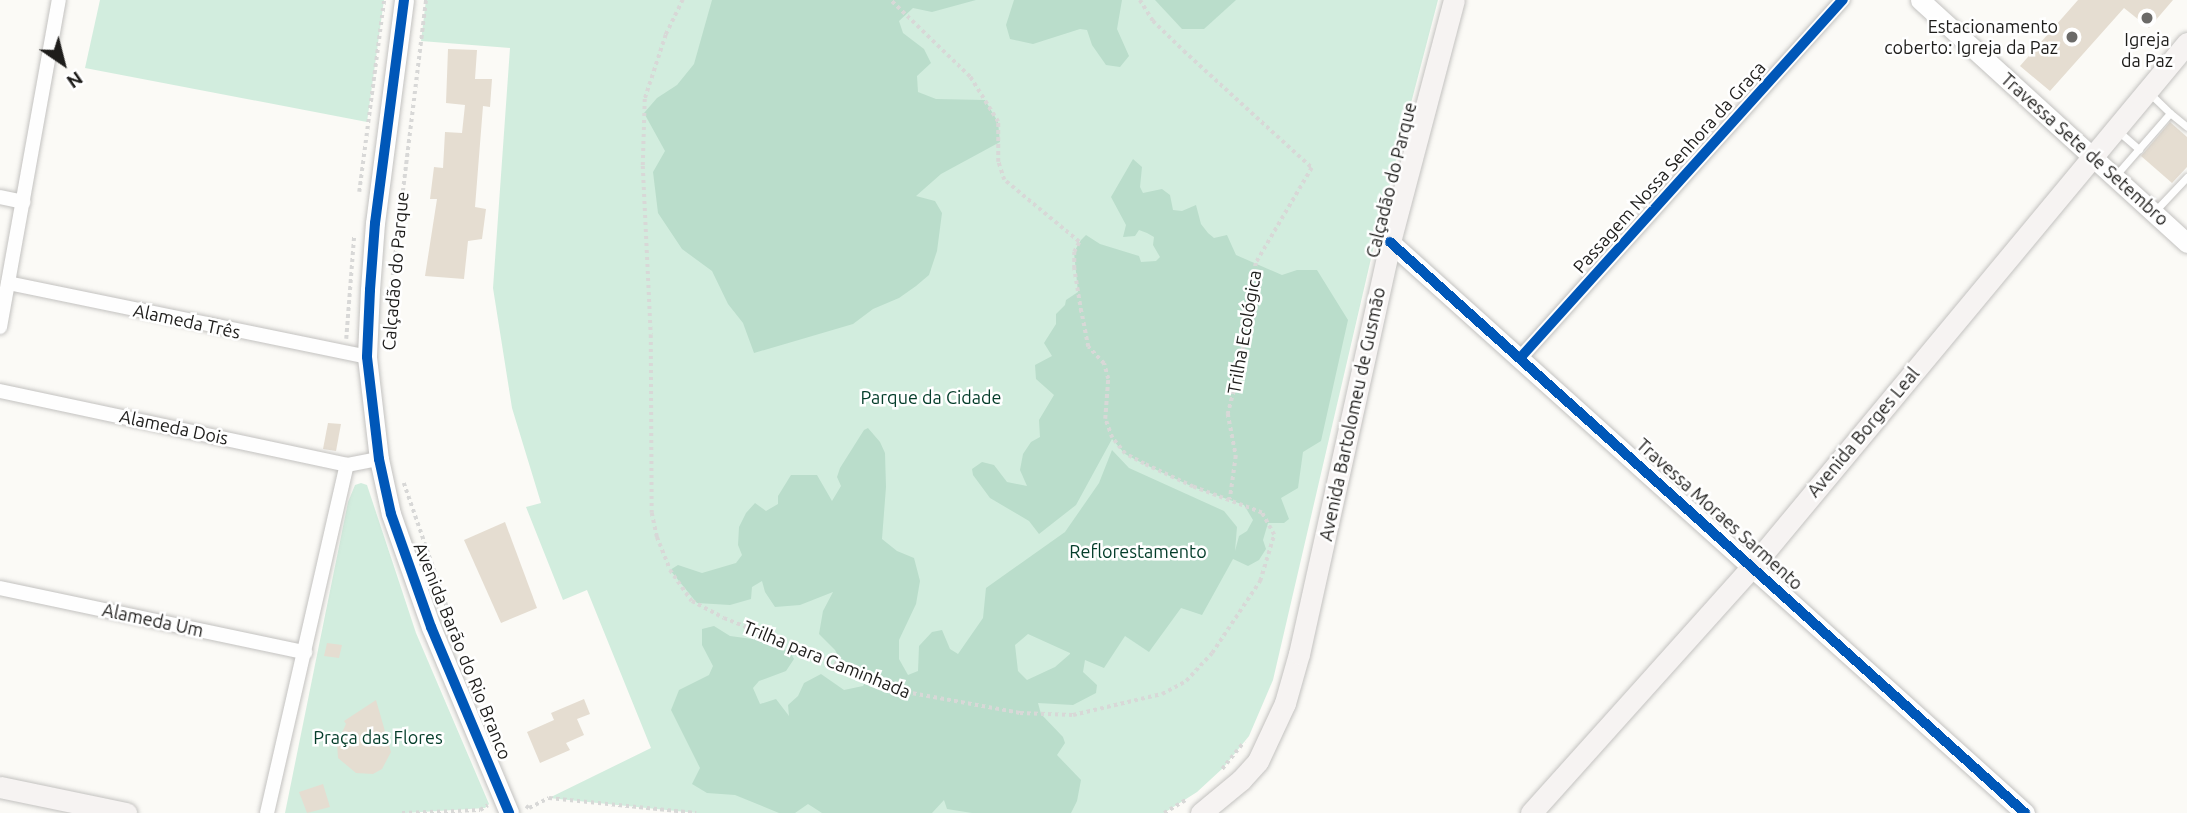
<!DOCTYPE html>
<meta charset="utf-8">
<style>
body{margin:0}
#map{position:relative;width:2187px;height:813px;overflow:hidden;background:#fbfaf6;font-family:Ubuntu,sans-serif}
div>[style]{position:absolute}
[style*='--x']{left:calc(var(--x)*1px);top:calc(var(--y)*1px);width:calc(var(--w)*1px);rotate:calc(var(--a)*1deg)}
.green>*{inset:0;background:#d2edde}
.forest>*{inset:0;background:#baddcb}
.building>*{inset:0;background:#e5ddd1}
.path>*{height:3.5px;margin-top:-1.75px;transform-origin:0;background:repeating-linear-gradient(90deg,#d8d8d7 0 3.5px,transparent 0 7px)}
.roads{filter:drop-shadow(0 0 2px #c3c2c0) drop-shadow(0 0 2px #c3c2c0)}
.service>*{height:7px;margin:-3.5px;padding:0 3.5px;transform-origin:3.5px;border-radius:3.5px;background:#fefefe}
.minor>*{height:14px;margin:-7px;padding:0 7px;transform-origin:7px;border-radius:7px;background:#fefefe}
.tertiary>*{height:19px;margin:-9.5px;padding:0 9.5px;transform-origin:9.5px;border-radius:9.5px;background:#fefefe}
.secondary>*{height:21px;margin:-10.5px;padding:0 10.5px;transform-origin:10.5px;border-radius:10.5px;background:#f6f3f2}
.cycleway>*{height:10px;margin:-5px;padding:0 5px;transform-origin:5px;border-radius:5px;background:#0057b8}
.dots>*{width:19px;height:19px;translate:-50% -50%;box-sizing:border-box;border:4px solid #fff;border-radius:50%}
span{translate:-50% -50%;white-space:nowrap;text-align:center;line-height:1.15;-webkit-text-stroke:5px #fff;paint-order:stroke}
.poi-label{font-size:18px;color:#1e1d1b}
.right{translate:-100% -50%;text-align:right}
.street-label{font-size:18px;color:#1e1d1b}
.park-label{font-size:18px;color:#043d2a}
.north{position:absolute;left:28px;top:28px;width:70px;height:70px;-webkit-text-stroke:5px #fff;paint-order:stroke;rotate:145deg;font-size:19px;font-weight:700;line-height:28px;text-align:center;color:#1e1d1b}
.north::after{content:'';display:block;margin:auto;width:24px;height:32px;background:#1e1d1b;clip-path:polygon(50% 0,100% 100%,50% 72%,0 100%)}
</style>
<div id="map">
<div class="green">
<div style="clip-path:polygon(100px 0,384px 0,367px 122px,85px 68px)"></div>
<div style="clip-path:polygon(426px 0,1438px 0,1376px 237px,1273px 680px,1249px 736px,1223px 768px,1197px 792px,1164px 813px,696px 813px,549px 798px,651px 748px,587px 590px,563px 600px,526px 507px,541px 503px,512px 408px,493px 288px,510px 48px,421px 41px)"></div>
<div style="clip-path:polygon(361px 483px,367px 485px,416px 633px,489px 804px,485px 808px,406px 813px,285px 813px,348px 502px,355px 485px)"></div>
</div>
<div class="forest">
<div style="clip-path:polygon(712px 0,976px 0,932px 12px,913px 8px,899px 21px,903px 33px,924px 49px,931px 63px,917px 76px,918px 92px,936px 99px,985px 100px,998px 122px,1000px 142px,941px 174px,916px 196px,935px 201px,942px 213px,937px 251px,929px 275px,916px 286px,899px 298px,873px 309px,853px 324px,754px 353px,743px 323px,728px 304px,712px 271px,682px 249px,658px 213px,653px 172px,665px 151px,644px 113px,657px 98px,677px 85px,694px 64px)"></div>
<div style="clip-path:polygon(1014px 0,1122px 0,1117px 29px,1129px 56px,1120px 67px,1106px 65px,1092px 45px,1087px 30px,1080px 29px,1033px 44px,1010px 39px,1006px 25px)"></div>
<div style="clip-path:polygon(1155px 0,1236px 0,1204px 29px,1182px 29px)"></div>
<div style="clip-path:polygon(evenodd,1133px 159px,1142px 167px,1140px 187px,1143px 193px,1162px 189px,1170px 195px,1173px 210px,1182px 211px,1196px 205px,1201px 224px,1208px 233px,1214px 238px,1227px 235px,1236px 255px,1282px 275px,1297px 270px,1317px 270px,1348px 320px,1321px 441px,1303px 452px,1298px 488px,1281px 498px,1289px 519px,1284px 523px,1268px 523px,1263px 540px,1266px 549px,1259px 560px,1248px 566px,1233px 559px,1202px 615px,1181px 608px,1149px 652px,1125px 636px,1104px 668px,1085px 660px,1083px 672px,1097px 685px,1096px 693px,1073px 705px,1038px 703px,1041px 714px,1063px 737px,1065px 743px,1057px 755px,1081px 780px,1077px 801px,1071px 813px,972px 813px,947px 809px,944px 800px,932px 813px,822px 813px,808px 804px,795px 813px,779px 813px,735px 795px,707px 793px,692px 784px,700px 768px,671px 710px,679px 690px,709px 675px,713px 666px,702px 645px,702px 629px,714px 626px,730px 636px,760px 640px,790px 652px,794px 659px,786px 671px,759px 681px,753px 688px,760px 704px,776px 699px,789px 716px,788px 705px,798px 696px,804px 683px,821px 674px,844px 690px,863px 686px,867px 678px,845px 669px,835px 650px,819px 634px,823px 611px,833px 592px,800px 605px,775px 607px,765px 592px,762px 581px,752px 587px,751px 599px,730px 605px,697px 603px,670px 570px,678px 565px,702px 573px,736px 563px,742px 555px,738px 545px,739px 527px,746px 513px,755px 503px,766px 511px,778px 504px,778px 496px,791px 475px,817px 475px,832px 501px,841px 486px,837px 477px,840px 468px,864px 430px,868px 428px,880px 442px,885px 453px,886px 487px,882px 539px,897px 551px,914px 558px,920px 581px,916px 604px,899px 640px,899px 659px,908px 675px,918px 671px,919px 646px,932px 632px,942px 630px,950px 649px,958px 654px,983px 618px,986px 588px,1065px 532px,1099px 483px,1112px 450px,1129px 468px,1224px 511px,1237px 527px,1235px 551px,1239px 536px,1247px 531px,1253px 520px,1244px 505px,1193px 487px,1144px 464px,1125px 454px,1112px 439px,1076px 505px,1039px 534px,1029px 521px,990px 498px,973px 475px,972px 469px,982px 462px,994px 465px,1007px 482px,1027px 486px,1020px 470px,1023px 454px,1031px 442px,1040px 437px,1039px 420px,1054px 395px,1036px 379px,1035px 365px,1052px 356px,1044px 343px,1056px 324px,1056px 314px,1065px 305px,1066px 300px,1078px 292px,1074px 252px,1081px 240px,1086px 235px,1100px 244px,1139px 256px,1141px 262px,1156px 261px,1160px 257px,1153px 245px,1154px 237px,1147px 233px,1139px 230px,1135px 236px,1123px 237px,1126px 225px,1111px 197px,1133px 159px,1028px 634px,1070px 653px,1070px 654px,1055px 667px,1027px 680px,1018px 671px,1015px 645px,1028px 634px)"></div>
</div>
<div class="building">
<div style="clip-path:polygon(2078px 0,2173px 0,2149px 28px,2124px 8px,2050px 91px,2020px 66px)"></div>
<div style="clip-path:polygon(448px 49px,477px 50px,475px 79px,492px 79px,490px 107px,483px 106px,475px 207px,486px 209px,482px 239px,468px 241px,464px 279px,425px 276px,437px 199px,430px 199px,434px 167px,443px 168px,445px 132px,462px 133px,465px 105px,446px 103px)"></div>
<div style="clip-path:polygon(2170px 122px,2187px 137px,2187px 167px,2172px 183px,2141px 156px)"></div>
<div style="clip-path:polygon(328px 423px,341px 424px,336px 451px,323px 449px)"></div>
<div style="clip-path:polygon(505px 522px,537px 608px,501px 623px,464px 540px)"></div>
<div style="clip-path:polygon(327px 643px,342px 645px,339px 658px,324px 656px)"></div>
<div style="clip-path:polygon(584px 699px,590px 714px,577px 719px,584px 735px,566px 743px,570px 750px,540px 763px,527px 732px,554px 720px,551px 713px)"></div>
<div style="clip-path:polygon(376px 700px,391px 752px,382px 769px,373px 774px,356px 773px,338px 758px,337px 743px,346px 724px,344px 721px)"></div>
<div style="clip-path:polygon(323px 784px,330px 807px,307px 813px,299px 792px)"></div>
</div>
<div class="path">
<div style="--x:683;--y:0;--w:39;--a:116"></div>
<div style="--x:666;--y:35;--w:67;--a:108.2"></div>
<div style="--x:645;--y:99;--w:67;--a:91.7"></div>
<div style="--x:643;--y:166;--w:169;--a:87.3"></div>
<div style="--x:651;--y:335;--w:178;--a:89.7"></div>
<div style="--x:652;--y:513;--w:25;--a:78"></div>
<div style="--x:657;--y:537;--w:35;--a:68"></div>
<div style="--x:670;--y:570;--w:38;--a:55"></div>
<div style="--x:692;--y:601;--w:36;--a:28"></div>
<div style="--x:724;--y:618;--w:196;--a:22.1"></div>
<div style="--x:906;--y:692;--w:116;--a:10.4"></div>
<div style="--x:1020;--y:713;--w:53;--a:2.2"></div>
<div style="--x:1073;--y:715;--w:91;--a:-13.3"></div>
<div style="--x:1162;--y:694;--w:27;--a:-28"></div>
<div style="--x:1186;--y:681;--w:38;--a:-47"></div>
<div style="--x:1212;--y:653;--w:87;--a:-56.3"></div>
<div style="--x:1260;--y:581;--w:48;--a:-73.1"></div>
<div style="--x:1274;--y:535;--w:25;--a:-119"></div>
<div style="--x:1262;--y:513;--w:74;--a:-159.4"></div>
<div style="--x:1193;--y:487;--w:54;--a:-154.9"></div>
<div style="--x:1144;--y:464;--w:21;--a:-152"></div>
<div style="--x:1125;--y:454;--w:21;--a:-129"></div>
<div style="--x:1112;--y:438;--w:20;--a:-110"></div>
<div style="--x:1105;--y:419;--w:40;--a:-85.7"></div>
<div style="--x:1108;--y:379;--w:16;--a:-105"></div>
<div style="--x:1104;--y:364;--w:23;--a:-133"></div>
<div style="--x:1088;--y:347;--w:36;--a:-101"></div>
<div style="--x:1081;--y:312;--w:44;--a:-99.2"></div>
<div style="--x:1074;--y:269;--w:17;--a:-90"></div>
<div style="--x:1074;--y:252;--w:11;--a:-63"></div>
<div style="--x:1079;--y:242;--w:97;--a:-140.4"></div>
<div style="--x:1004;--y:180;--w:19;--a:-108"></div>
<div style="--x:998;--y:162;--w:40;--a:-90"></div>
<div style="--x:998;--y:122;--w:53;--a:-121.9"></div>
<div style="--x:970;--y:77;--w:111;--a:-136.1"></div>
<div style="--x:1140;--y:0;--w:25;--a:58"></div>
<div style="--x:1153;--y:21;--w:43;--a:44.1"></div>
<div style="--x:1184;--y:51;--w:173;--a:42.4"></div>
<div style="--x:1312;--y:168;--w:110;--a:120.5"></div>
<div style="--x:1256;--y:263;--w:102;--a:98.4"></div>
<div style="--x:1241;--y:364;--w:52;--a:104.6"></div>
<div style="--x:1228;--y:414;--w:43;--a:79.2"></div>
<div style="--x:1236;--y:456;--w:44;--a:97.8"></div>
<div style="--x:359;--y:192;--w:194;--a:-82.6"></div>
<div style="--x:390;--y:296;--w:298;--a:-83.1"></div>
<div style="--x:346;--y:339;--w:104;--a:-85.6"></div>
<div style="--x:404;--y:483;--w:171;--a:70.9"></div>
<div style="--x:1222;--y:769;--w:35;--a:-51"></div>
<div style="--x:526;--y:806;--w:4;--a:34"></div>
<div style="--x:529;--y:808;--w:22;--a:-27"></div>
<div style="--x:549;--y:798;--w:148;--a:5.8"></div>
<div style="--x:402;--y:813;--w:78;--a:-2.2"></div>
<div style="--x:480;--y:810;--w:9;--a:-32"></div>
<div style="--x:1164;--y:813;--w:27;--a:-31"></div>
</div>
<div class="roads">
<div class="service">
<div style="--x:2170;--y:113;--w:22;--a:39"></div>
<div style="--x:2118;--y:131;--w:28;--a:41"></div>
<div style="--x:2116;--y:175;--w:82;--a:-48.9"></div>
<div style="--x:2170;--y:113;--w:28;--a:-136"></div>
<div style="--x:2154;--y:212;--w:48;--a:-46.7"></div>
</div>
<div class="minor">
<div style="--x:0;--y:197;--w:24;--a:12"></div>
<div style="--x:8;--y:283;--w:367;--a:11.6"></div>
<div style="--x:0;--y:327;--w:332;--a:-79.8"></div>
<div style="--x:1521;--y:357;--w:481;--a:-48"></div>
<div style="--x:0;--y:391;--w:355;--a:12"></div>
<div style="--x:0;--y:588;--w:312;--a:11.9"></div>
<div style="--x:267;--y:813;--w:357;--a:-77.1"></div>
<div style="--x:347;--y:465;--w:33;--a:-11"></div>
</div>
<div class="tertiary">
<div style="--x:404;--y:0;--w:225;--a:97.4"></div>
<div style="--x:375;--y:223;--w:67;--a:94.3"></div>
<div style="--x:370;--y:290;--w:67;--a:92.6"></div>
<div style="--x:367;--y:357;--w:103;--a:83.3"></div>
<div style="--x:379;--y:459;--w:56;--a:77.7"></div>
<div style="--x:391;--y:514;--w:120;--a:70.5"></div>
<div style="--x:431;--y:627;--w:202;--a:67.2"></div>
<div style="--x:1920;--y:0;--w:361;--a:42.3"></div>
<div style="--x:1390;--y:242;--w:854;--a:41.96"></div>
</div>
<div class="secondary">
<div style="--x:0;--y:787;--w:129;--a:11.7"></div>
<div style="--x:1201;--y:813;--w:52;--a:-39.5"></div>
<div style="--x:1241;--y:780;--w:25;--a:-48"></div>
<div style="--x:1258;--y:761;--w:64;--a:-65"></div>
<div style="--x:1285;--y:703;--w:51;--a:-74.1"></div>
<div style="--x:1299;--y:654;--w:422;--a:-77.5"></div>
<div style="--x:1390;--y:242;--w:250;--a:-75.2"></div>
<div style="--x:1531;--y:813;--w:331;--a:-48.1"></div>
<div style="--x:1752;--y:567;--w:681;--a:-50.3"></div>
</div>
</div>
<div class="cycleway">
<div style="--x:404;--y:0;--w:225;--a:97.4"></div>
<div style="--x:375;--y:223;--w:67;--a:94.3"></div>
<div style="--x:370;--y:290;--w:67;--a:92.6"></div>
<div style="--x:367;--y:357;--w:103;--a:83.3"></div>
<div style="--x:379;--y:459;--w:56;--a:77.7"></div>
<div style="--x:391;--y:514;--w:120;--a:70.5"></div>
<div style="--x:431;--y:627;--w:202;--a:67.2"></div>
<div style="--x:1390;--y:242;--w:854;--a:41.96"></div>
<div style="--x:1521;--y:357;--w:481;--a:-48"></div>
</div>
<div class="dots">
<div style="left:2147px;top:18px;background:#6b6a68"></div>
<div style="left:2072px;top:37px;background:#6b6a68"></div>
</div>
<div class="poi-label">
<span class="right" style="left:2058px;top:37px">Estacionamento<br>coberto: Igreja da Paz</span>
<span style="left:2147px;top:50px">Igreja<br>da Paz</span>
</div>
<div class="street-label">
<span style="left:2085px;top:149px;rotate:42deg">Travessa Sete de Setembro</span>
<span style="left:1669px;top:167px;rotate:-48deg">Passagem Nossa Senhora da Graça</span>
<span style="left:1391px;top:180px;rotate:-76deg">Calçadão do Parque</span>
<span style="left:395px;top:271px;rotate:-85deg">Calçadão do Parque</span>
<span style="left:187px;top:321px;rotate:12deg">Alameda Três</span>
<span style="left:1244px;top:332px;rotate:-80deg">Trilha Ecológica</span>
<span style="left:1352px;top:414px;rotate:-78deg">Avenida Bartolomeu de Gusmão</span>
<span style="left:174px;top:427px;rotate:12deg">Alameda Dois</span>
<span style="left:1863px;top:432px;rotate:-50deg">Avenida Borges Leal</span>
<span style="left:1720px;top:514px;rotate:42deg">Travessa Moraes Sarmento</span>
<span style="left:153px;top:620px;rotate:12deg">Alameda Um</span>
<span style="left:463px;top:651px;rotate:68deg">Avenida Barão do Rio Branco</span>
<span style="left:827px;top:659px;rotate:22deg">Trilha para Caminhada</span>
</div>
<div class="park-label">
<span style="left:931px;top:397px">Parque da Cidade</span>
<span style="left:1138px;top:551px">Reflorestamento</span>
<span style="left:378px;top:737px">Praça das Flores</span>
</div>
<div class="north">N</div>
</div>
